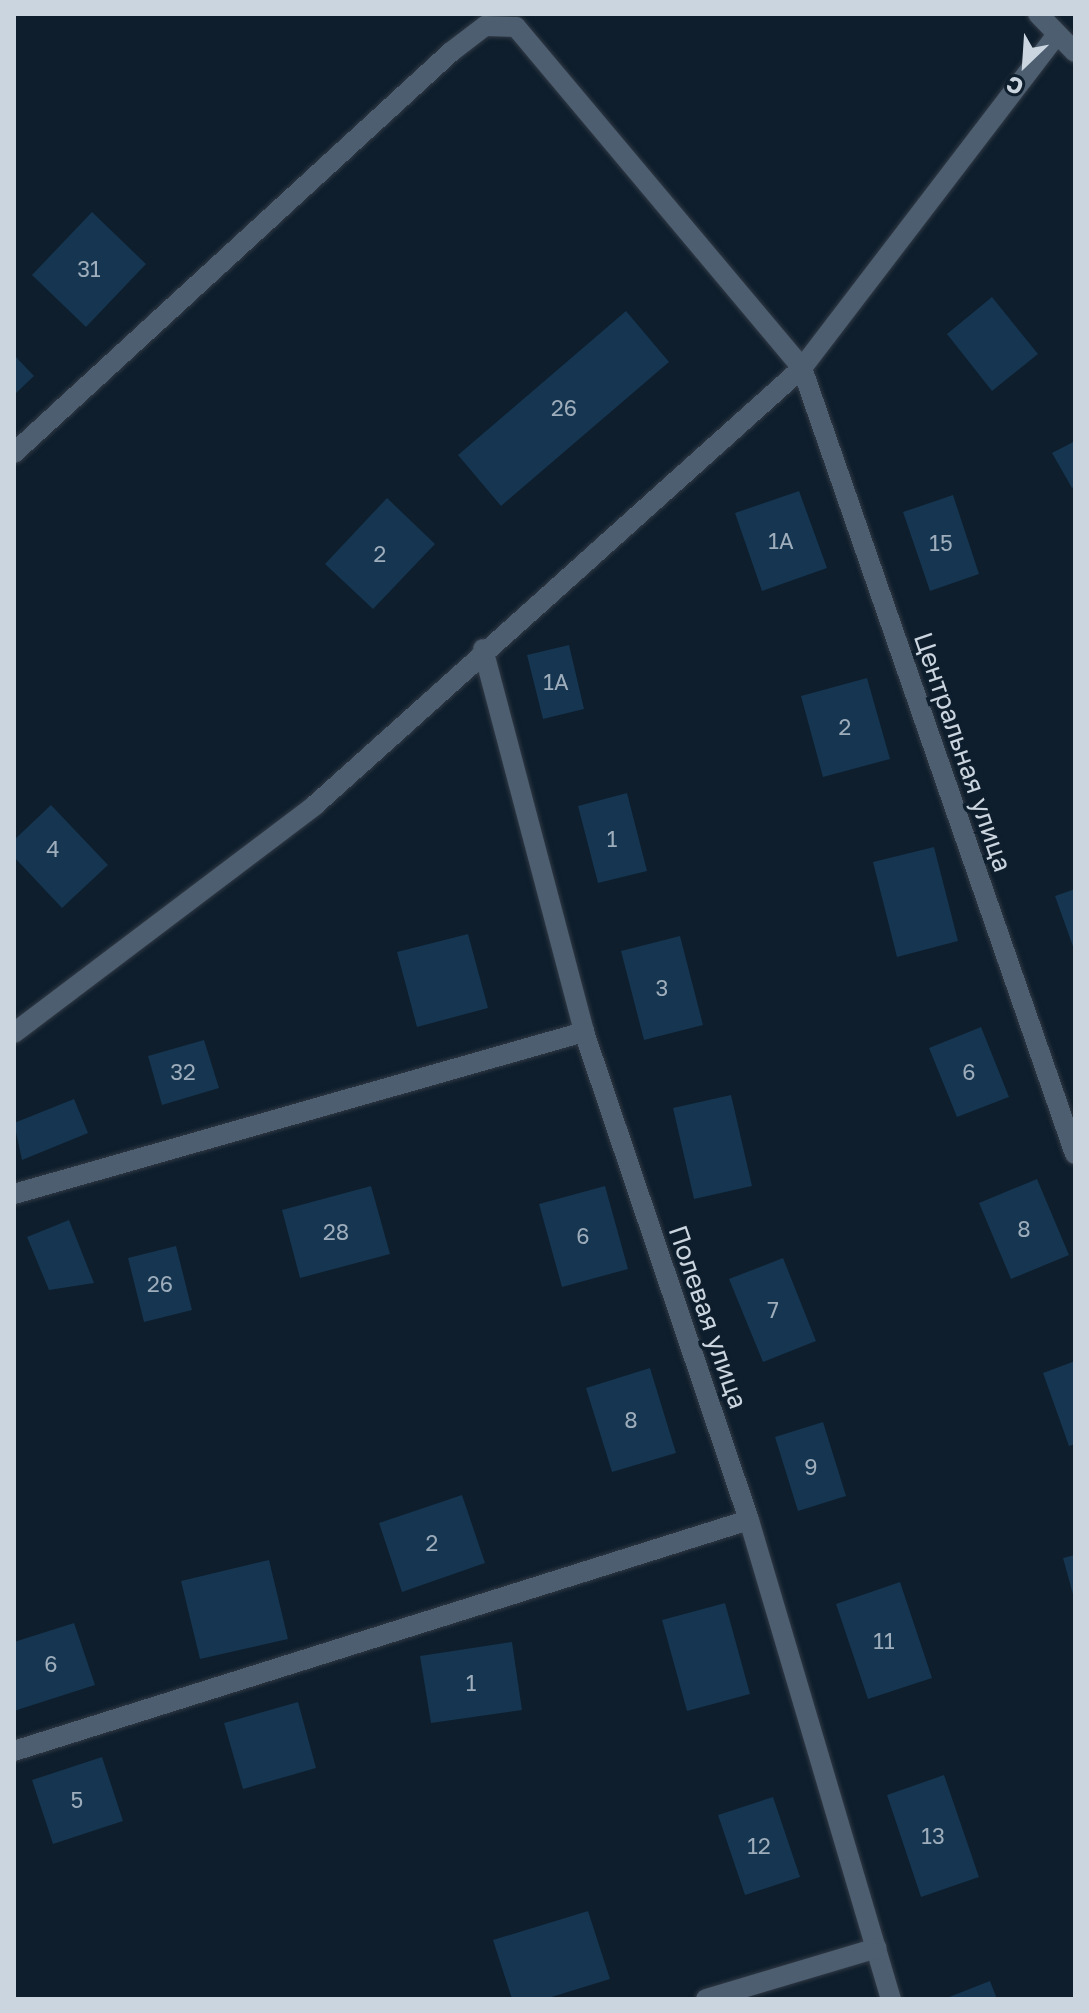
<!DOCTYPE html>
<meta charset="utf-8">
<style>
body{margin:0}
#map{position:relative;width:1089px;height:2013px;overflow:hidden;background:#0e1e2c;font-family:"Golos Text",sans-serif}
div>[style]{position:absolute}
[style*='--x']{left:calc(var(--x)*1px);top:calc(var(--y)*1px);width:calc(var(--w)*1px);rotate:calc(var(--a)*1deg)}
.building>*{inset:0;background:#153550}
.roads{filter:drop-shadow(0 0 2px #313945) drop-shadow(0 0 2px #313945)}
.minor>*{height:20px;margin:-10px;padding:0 10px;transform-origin:10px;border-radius:10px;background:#4c5e6f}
span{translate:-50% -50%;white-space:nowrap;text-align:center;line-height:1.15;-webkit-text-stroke:7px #0e1e2c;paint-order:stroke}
.number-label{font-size:22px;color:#9eadbb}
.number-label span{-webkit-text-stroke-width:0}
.street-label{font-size:26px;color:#cbd5df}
.frame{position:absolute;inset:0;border:16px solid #cbd5df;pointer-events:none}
.north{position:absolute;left:985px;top:24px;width:80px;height:80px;-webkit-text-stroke:6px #0e1e2c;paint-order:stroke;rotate:205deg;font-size:22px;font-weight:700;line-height:32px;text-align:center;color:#cbd5df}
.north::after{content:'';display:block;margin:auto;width:28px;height:36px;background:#cbd5df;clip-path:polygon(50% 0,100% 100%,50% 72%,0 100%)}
</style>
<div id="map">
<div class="building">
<div style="clip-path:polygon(92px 212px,146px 264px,86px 327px,32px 275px)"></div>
<div style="clip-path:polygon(992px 297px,1038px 354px,992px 391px,947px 334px)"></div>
<div style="clip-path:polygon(626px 311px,669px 362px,501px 506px,458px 455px)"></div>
<div style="clip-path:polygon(14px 355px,34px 376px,14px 395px)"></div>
<div style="clip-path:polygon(1075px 441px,1075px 486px,1072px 488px,1052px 453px)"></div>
<div style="clip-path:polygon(799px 491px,827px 568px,762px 591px,735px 513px)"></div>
<div style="clip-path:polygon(953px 495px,979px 574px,930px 591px,903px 512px)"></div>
<div style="clip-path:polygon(387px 498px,435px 544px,373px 609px,325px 564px)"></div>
<div style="clip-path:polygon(569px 645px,584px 709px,543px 719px,527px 655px)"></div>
<div style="clip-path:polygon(867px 678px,890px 759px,823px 777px,801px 696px)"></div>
<div style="clip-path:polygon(627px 793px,647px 871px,598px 883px,578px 806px)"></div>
<div style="clip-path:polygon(51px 805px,108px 865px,62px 908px,14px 857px,14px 840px)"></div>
<div style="clip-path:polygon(934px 847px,958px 941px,897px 957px,873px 862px)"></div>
<div style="clip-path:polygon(1075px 889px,1075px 952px,1055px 896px)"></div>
<div style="clip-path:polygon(468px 934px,488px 1008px,417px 1027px,397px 952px)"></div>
<div style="clip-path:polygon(680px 936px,703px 1025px,644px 1040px,621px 951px)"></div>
<div style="clip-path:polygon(981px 1027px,1009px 1097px,957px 1117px,929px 1048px)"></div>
<div style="clip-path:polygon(204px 1040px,219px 1088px,162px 1105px,148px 1056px)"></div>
<div style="clip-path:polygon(731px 1095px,752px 1186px,694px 1199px,673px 1108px)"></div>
<div style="clip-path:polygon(74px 1099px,88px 1133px,22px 1160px,14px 1123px)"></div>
<div style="clip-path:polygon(1037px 1179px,1069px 1255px,1011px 1279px,979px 1203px)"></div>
<div style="clip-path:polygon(371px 1186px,390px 1254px,300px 1278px,282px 1210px)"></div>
<div style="clip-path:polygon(605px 1186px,628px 1269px,562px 1287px,539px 1204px)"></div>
<div style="clip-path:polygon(69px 1220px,94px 1283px,49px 1290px,27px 1237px)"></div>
<div style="clip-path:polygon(176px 1246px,192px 1310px,144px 1322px,128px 1258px)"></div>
<div style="clip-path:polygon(783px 1258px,816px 1341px,763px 1362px,729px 1279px)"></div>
<div style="clip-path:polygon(1075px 1361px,1075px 1444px,1069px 1446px,1043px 1373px)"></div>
<div style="clip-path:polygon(650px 1368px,676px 1453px,612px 1472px,586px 1388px)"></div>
<div style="clip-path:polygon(823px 1422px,846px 1496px,798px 1511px,775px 1437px)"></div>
<div style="clip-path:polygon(462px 1495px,485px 1563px,402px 1592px,379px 1523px)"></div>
<div style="clip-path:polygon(1075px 1555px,1075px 1598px,1074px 1598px,1063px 1558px)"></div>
<div style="clip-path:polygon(269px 1560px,288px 1639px,200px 1659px,181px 1581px)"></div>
<div style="clip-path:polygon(900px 1582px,932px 1678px,868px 1699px,836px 1604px)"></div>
<div style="clip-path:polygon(725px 1603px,750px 1694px,687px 1711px,662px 1620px)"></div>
<div style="clip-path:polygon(74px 1623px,95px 1685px,14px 1711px,14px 1642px)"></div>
<div style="clip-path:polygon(512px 1642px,522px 1710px,431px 1723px,420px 1656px)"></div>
<div style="clip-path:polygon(298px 1702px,316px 1768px,243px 1789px,224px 1723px)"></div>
<div style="clip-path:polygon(102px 1757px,123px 1821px,53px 1844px,32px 1780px)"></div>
<div style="clip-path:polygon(944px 1775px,979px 1877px,921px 1897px,887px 1795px)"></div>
<div style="clip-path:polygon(773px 1797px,800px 1877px,745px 1895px,718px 1815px)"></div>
<div style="clip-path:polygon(588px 1911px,610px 1979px,545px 1999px,512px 1999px,493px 1940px)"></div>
<div style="clip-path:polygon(990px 1981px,997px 1999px,944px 1999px)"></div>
</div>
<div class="roads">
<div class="minor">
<div style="--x:1038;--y:14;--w:53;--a:45.8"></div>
<div style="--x:14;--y:453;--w:593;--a:-42.54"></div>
<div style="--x:451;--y:52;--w:43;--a:-37.4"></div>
<div style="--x:485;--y:26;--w:31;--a:2"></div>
<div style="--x:516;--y:27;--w:445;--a:50"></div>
<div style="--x:802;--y:368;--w:832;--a:70.85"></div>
<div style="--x:483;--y:649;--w:396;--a:75.2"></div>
<div style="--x:584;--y:1032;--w:515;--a:71.32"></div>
<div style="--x:749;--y:1520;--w:500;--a:73.5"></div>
<div style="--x:14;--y:1033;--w:378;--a:-37.1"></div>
<div style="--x:315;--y:805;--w:654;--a:-41.9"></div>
<div style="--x:802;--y:368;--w:417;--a:-52.6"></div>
<div style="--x:14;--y:1194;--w:593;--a:-15.87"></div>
<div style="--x:14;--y:1751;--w:770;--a:-17.45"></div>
<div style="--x:706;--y:1999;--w:178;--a:-16.6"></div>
</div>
</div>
<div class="number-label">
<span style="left:89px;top:269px">31</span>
<span style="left:564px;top:408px">26</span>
<span style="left:781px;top:541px">1А</span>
<span style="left:941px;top:543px">15</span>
<span style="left:380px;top:554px">2</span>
<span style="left:556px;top:682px">1А</span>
<span style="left:845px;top:727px">2</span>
<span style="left:612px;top:839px">1</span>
<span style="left:53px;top:849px">4</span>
<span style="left:662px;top:988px">3</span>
<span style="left:183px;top:1072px">32</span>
<span style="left:969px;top:1072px">6</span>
<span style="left:1024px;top:1229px">8</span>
<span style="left:336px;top:1232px">28</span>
<span style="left:583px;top:1236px">6</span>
<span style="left:160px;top:1284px">26</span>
<span style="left:773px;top:1310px">7</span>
<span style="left:631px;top:1420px">8</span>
<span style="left:811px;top:1467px">9</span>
<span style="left:432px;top:1543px">2</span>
<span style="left:884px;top:1641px">11</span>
<span style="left:51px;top:1664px">6</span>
<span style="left:471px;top:1683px">1</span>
<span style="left:77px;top:1800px">5</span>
<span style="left:933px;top:1836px">13</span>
<span style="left:759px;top:1846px">12</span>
</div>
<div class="street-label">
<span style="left:963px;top:752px;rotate:71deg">Центральная улица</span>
<span style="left:708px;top:1317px;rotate:71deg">Полевая улица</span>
</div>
<div class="frame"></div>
<div class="north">С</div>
</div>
